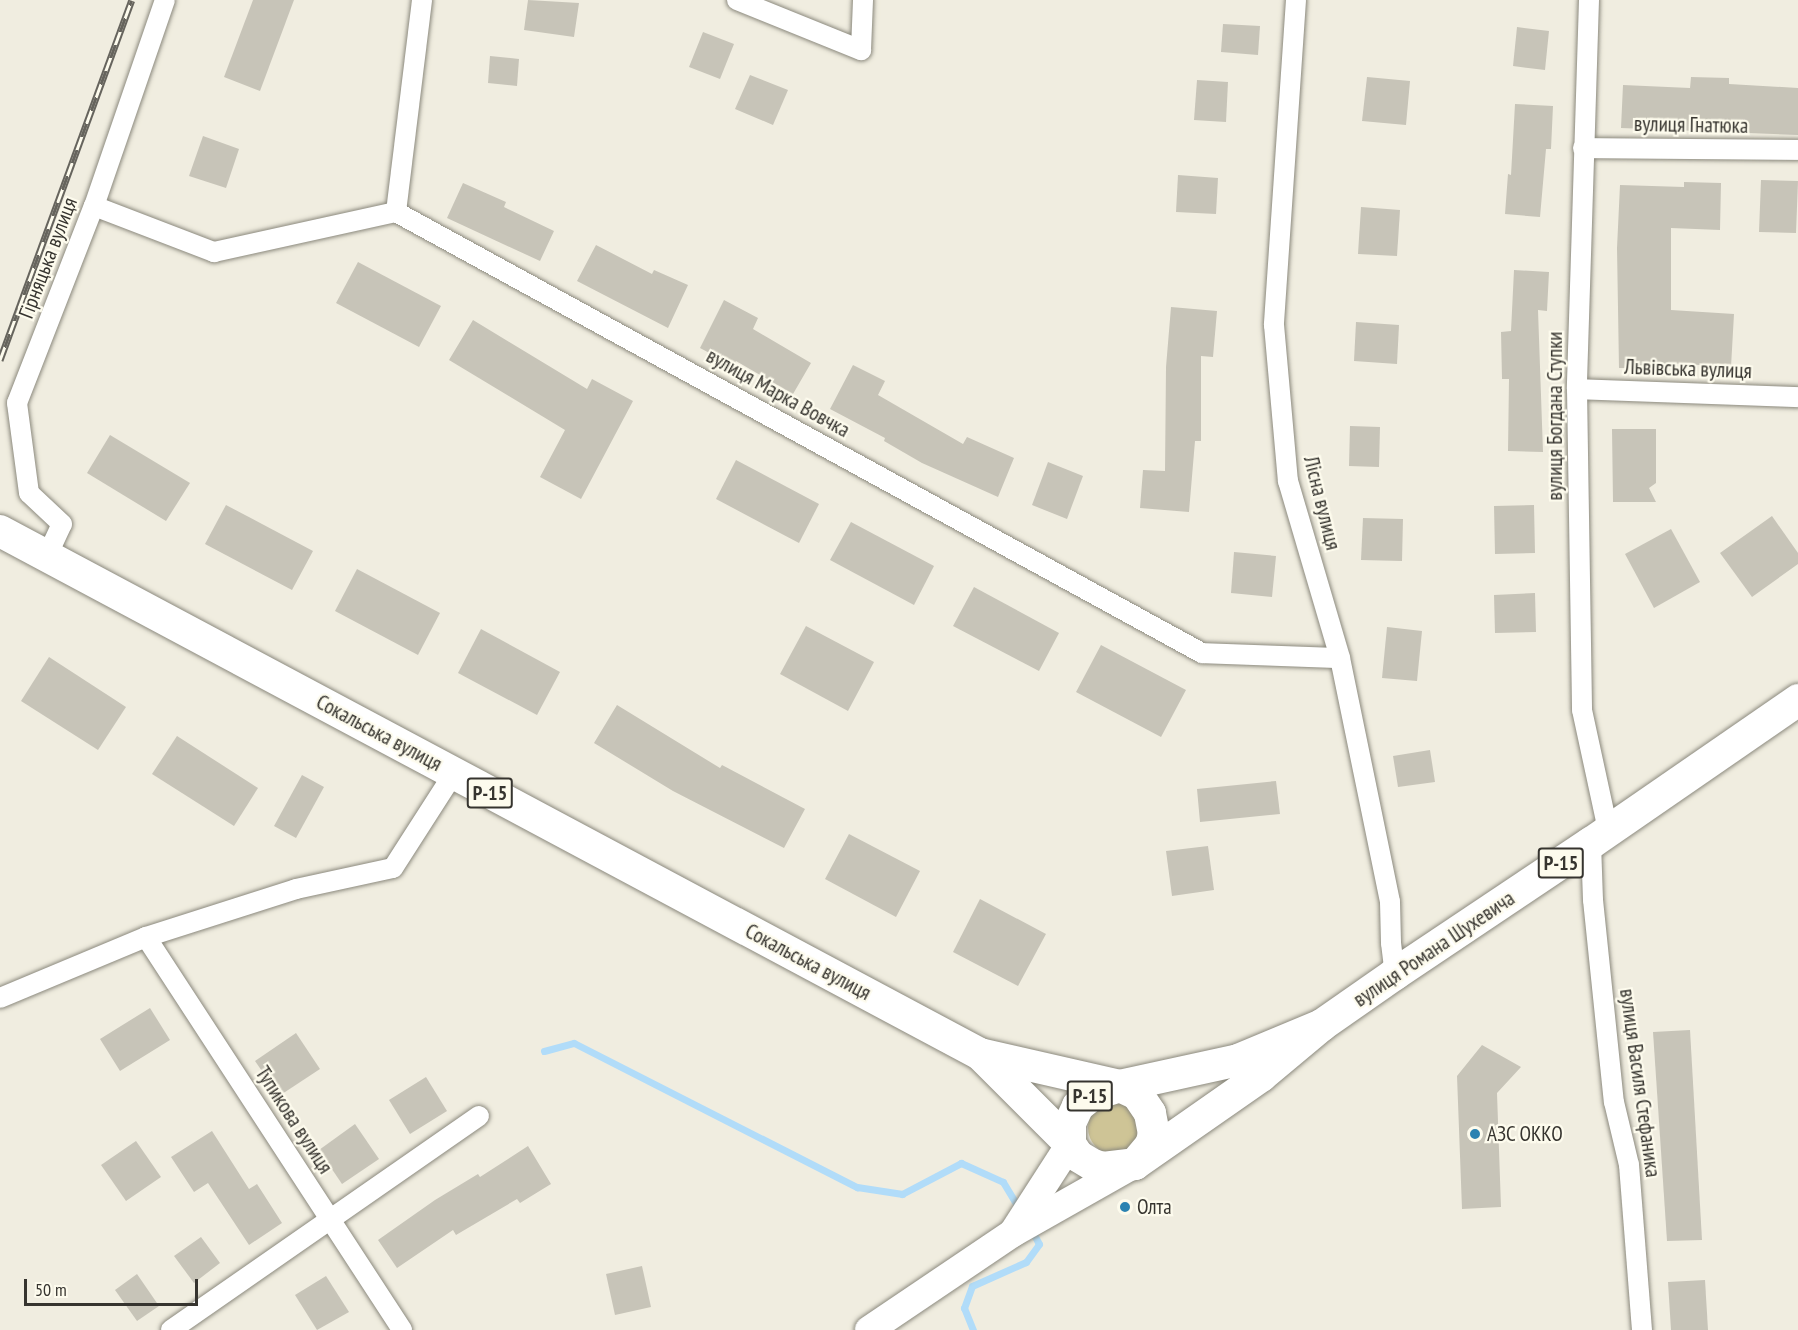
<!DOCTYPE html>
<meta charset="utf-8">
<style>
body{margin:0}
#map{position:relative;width:1798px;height:1330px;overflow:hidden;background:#f0ede0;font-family:"PT Sans Narrow",sans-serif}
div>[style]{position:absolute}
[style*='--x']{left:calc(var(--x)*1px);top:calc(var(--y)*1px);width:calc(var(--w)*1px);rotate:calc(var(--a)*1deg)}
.green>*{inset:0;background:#cec496}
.round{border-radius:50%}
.stream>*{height:7px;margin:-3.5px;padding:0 3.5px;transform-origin:3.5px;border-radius:3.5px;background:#b1dcf9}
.building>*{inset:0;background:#c7c4b8}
.roads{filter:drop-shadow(0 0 2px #8b897d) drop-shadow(0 0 2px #8b897d)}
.minor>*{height:20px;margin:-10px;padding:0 10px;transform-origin:10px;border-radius:10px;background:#fff}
.secondary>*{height:28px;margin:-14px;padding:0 14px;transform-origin:14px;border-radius:14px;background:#fff}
.primary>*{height:32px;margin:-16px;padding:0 16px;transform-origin:16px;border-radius:16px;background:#fff}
.rail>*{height:7px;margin-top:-3.5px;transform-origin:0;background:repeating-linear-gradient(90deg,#fdfbed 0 14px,#66645d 0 28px);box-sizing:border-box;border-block:2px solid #66645d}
.dots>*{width:16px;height:16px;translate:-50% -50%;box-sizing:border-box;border:3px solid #fdfbed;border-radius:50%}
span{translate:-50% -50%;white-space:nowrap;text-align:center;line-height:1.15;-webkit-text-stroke:4.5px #fdfbed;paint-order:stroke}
.shield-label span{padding:2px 4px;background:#fdfbed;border:2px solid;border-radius:4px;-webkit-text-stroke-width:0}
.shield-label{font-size:20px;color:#36342f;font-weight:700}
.street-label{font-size:21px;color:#36342f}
.poi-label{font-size:21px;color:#36342f}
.left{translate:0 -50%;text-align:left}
.scale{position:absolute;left:24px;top:1279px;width:174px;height:27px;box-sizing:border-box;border:3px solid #36342f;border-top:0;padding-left:8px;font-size:18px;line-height:21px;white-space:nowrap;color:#36342f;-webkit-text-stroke:4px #fdfbed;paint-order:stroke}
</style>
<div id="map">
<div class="green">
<div class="round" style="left:1088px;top:1102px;width:52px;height:52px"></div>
</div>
<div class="stream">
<div style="--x:544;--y:1051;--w:31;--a:-15"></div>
<div style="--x:574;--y:1043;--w:318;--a:27"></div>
<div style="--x:857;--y:1187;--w:46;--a:8.8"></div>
<div style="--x:902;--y:1194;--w:67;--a:-27.7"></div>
<div style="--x:961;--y:1163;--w:46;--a:24.3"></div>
<div style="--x:1003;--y:1182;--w:26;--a:59"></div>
<div style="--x:973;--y:1330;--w:24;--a:-112"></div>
<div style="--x:964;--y:1308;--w:23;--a:-70"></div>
<div style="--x:972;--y:1286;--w:59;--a:-24"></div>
<div style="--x:1026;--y:1262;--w:22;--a:-54"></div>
<div style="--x:1039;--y:1244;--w:17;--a:-118"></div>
</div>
<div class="building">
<div style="clip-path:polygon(253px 0,294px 0,260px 91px,224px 77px)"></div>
<div style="clip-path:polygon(528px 0,579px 3px,574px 37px,524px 30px)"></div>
<div style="clip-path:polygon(1223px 24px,1260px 26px,1258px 55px,1221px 52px)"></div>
<div style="clip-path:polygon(1517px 27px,1549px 31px,1545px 70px,1513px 66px)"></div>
<div style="clip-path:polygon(703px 32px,734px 44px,720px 79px,689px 67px)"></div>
<div style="clip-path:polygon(490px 56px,519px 59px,517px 86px,488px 83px)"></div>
<div style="clip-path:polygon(750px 75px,788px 90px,773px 125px,735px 109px)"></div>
<div style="clip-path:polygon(1367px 77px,1410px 81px,1406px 125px,1362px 121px)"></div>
<div style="clip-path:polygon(1691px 77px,1729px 78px,1729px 84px,1798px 88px,1798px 135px,1621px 128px,1623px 85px,1690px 88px)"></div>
<div style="clip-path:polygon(1197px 80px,1228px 82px,1226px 122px,1194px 120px)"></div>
<div style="clip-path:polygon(1515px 104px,1553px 106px,1551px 149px,1546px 149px,1540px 217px,1505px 214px,1508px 174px,1511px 175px)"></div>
<div style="clip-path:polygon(203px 136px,239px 149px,226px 188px,189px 176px)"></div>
<div style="clip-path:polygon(1178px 175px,1218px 178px,1216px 214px,1176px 212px)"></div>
<div style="clip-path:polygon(1761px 180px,1798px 181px,1796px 233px,1759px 232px)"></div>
<div style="clip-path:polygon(1684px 182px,1721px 183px,1720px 230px,1671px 228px,1671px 310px,1734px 314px,1731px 367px,1668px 363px,1668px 368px,1619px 368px,1617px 248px,1620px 185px,1684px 187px)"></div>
<div style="clip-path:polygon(463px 183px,506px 202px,504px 207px,554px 231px,540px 261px,447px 218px)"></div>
<div style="clip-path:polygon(1361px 207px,1400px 210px,1397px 256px,1358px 254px)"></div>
<div style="clip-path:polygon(596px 245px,652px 274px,654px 270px,688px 285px,668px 328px,577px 281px)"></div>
<div style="clip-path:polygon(358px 262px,441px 306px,419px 347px,336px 303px)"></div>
<div style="clip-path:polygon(1514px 270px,1549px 272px,1547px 311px,1538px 310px,1543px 452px,1508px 451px,1509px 379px,1502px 379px,1501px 332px,1511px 331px)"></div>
<div style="clip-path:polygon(724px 300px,758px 318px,753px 329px,811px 363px,793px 394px,736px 361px,734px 366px,700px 348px)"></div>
<div style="clip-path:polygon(1171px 307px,1217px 311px,1213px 357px,1201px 356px,1201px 441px,1195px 441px,1189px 512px,1140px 508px,1143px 470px,1165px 471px,1166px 367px)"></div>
<div style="clip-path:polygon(473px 320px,587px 389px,592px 379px,633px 401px,581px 499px,540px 477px,565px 430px,449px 360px)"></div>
<div style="clip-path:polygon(1356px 322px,1399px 325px,1397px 364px,1354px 361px)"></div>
<div style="clip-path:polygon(853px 365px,885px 381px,878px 395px,963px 444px,967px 437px,1014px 458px,998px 497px,922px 463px,884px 441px,885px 438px,830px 409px)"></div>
<div style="clip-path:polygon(1350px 426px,1380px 427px,1379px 467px,1349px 466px)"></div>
<div style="clip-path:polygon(1612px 429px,1656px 429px,1656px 483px,1649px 488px,1656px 502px,1613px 502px)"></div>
<div style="clip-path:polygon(110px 435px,190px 483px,166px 521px,87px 473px)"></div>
<div style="clip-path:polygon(736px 460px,819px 504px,799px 543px,716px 499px)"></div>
<div style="clip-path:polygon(1048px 462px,1083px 476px,1067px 519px,1032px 505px)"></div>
<div style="clip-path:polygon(226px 505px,313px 551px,292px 590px,205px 544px)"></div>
<div style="clip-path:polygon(1534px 505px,1535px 553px,1495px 554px,1494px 506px)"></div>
<div style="clip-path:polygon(1772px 516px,1798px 553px,1798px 564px,1752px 597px,1720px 553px)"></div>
<div style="clip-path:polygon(1363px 518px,1403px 519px,1402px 561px,1361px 560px)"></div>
<div style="clip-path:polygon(851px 522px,934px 566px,914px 605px,830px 560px)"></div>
<div style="clip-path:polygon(1671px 529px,1700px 582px,1654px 608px,1625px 554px)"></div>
<div style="clip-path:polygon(1234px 552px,1276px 556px,1272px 597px,1231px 593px)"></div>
<div style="clip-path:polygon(357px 569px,440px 613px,418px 655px,335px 611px)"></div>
<div style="clip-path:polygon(974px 587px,1059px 633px,1039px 671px,953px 626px)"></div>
<div style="clip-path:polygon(1535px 593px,1536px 632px,1495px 633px,1494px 595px)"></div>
<div style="clip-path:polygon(806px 626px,874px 662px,848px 711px,780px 674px)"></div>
<div style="clip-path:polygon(1387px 627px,1422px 631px,1417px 681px,1382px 678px)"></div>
<div style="clip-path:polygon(481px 629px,560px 672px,537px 715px,458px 673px)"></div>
<div style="clip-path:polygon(1101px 645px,1186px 690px,1161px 737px,1076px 692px)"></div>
<div style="clip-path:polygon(49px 657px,126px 707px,98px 750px,21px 701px)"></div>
<div style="clip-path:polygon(617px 705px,720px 768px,722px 765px,805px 809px,784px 848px,673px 791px,594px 743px)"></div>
<div style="clip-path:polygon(177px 736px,258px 788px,234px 826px,152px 774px)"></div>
<div style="clip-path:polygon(1430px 750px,1435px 782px,1398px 787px,1393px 756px)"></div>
<div style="clip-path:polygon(302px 775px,324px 787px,296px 838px,274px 826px)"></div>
<div style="clip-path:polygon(1276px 781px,1280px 814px,1200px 822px,1197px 789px)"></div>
<div style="clip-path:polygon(849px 834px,920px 871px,896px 917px,825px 879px)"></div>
<div style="clip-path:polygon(1208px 846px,1214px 890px,1172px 896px,1166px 851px)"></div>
<div style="clip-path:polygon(980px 899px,1046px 934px,1018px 986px,953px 952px)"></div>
<div style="clip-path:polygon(150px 1008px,170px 1040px,120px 1071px,100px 1039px)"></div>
<div style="clip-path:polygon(1690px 1030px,1702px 1240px,1667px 1241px,1653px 1032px)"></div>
<div style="clip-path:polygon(296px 1033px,320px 1069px,279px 1096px,255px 1061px)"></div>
<div style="clip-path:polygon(1482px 1045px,1521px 1067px,1497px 1093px,1501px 1207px,1462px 1209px,1457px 1076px)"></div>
<div style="clip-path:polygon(426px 1077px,447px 1111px,410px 1134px,389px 1100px)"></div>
<div style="clip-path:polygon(355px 1124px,379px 1159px,342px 1184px,319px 1150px)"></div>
<div style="clip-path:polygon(212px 1131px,249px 1189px,257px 1184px,282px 1223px,249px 1245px,208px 1183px,194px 1192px,171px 1157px)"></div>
<div style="clip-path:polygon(136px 1141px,161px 1177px,126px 1201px,101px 1165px)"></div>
<div style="clip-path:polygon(528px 1146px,551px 1184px,520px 1203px,517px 1199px,456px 1235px,453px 1230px,397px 1268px,378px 1240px,435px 1200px,478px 1174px,480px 1177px)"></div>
<div style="clip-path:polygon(201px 1237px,220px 1263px,194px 1283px,174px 1256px)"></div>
<div style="clip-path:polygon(642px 1266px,651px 1307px,615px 1315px,606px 1274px)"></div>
<div style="clip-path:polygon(137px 1274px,159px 1306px,137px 1321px,115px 1290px)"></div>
<div style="clip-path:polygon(326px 1276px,349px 1312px,317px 1330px,295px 1295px)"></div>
<div style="clip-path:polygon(1705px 1280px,1708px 1330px,1671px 1330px,1668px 1282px)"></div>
</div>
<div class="roads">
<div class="minor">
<div style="--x:737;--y:0;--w:134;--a:22"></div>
<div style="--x:861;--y:50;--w:50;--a:-87.7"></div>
<div style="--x:1296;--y:0;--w:326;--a:93.9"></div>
<div style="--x:1274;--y:325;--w:157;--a:84.9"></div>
<div style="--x:1288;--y:481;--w:184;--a:73.6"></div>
<div style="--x:1340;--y:658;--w:249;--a:78.4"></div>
<div style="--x:1390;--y:902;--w:41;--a:88.6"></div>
<div style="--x:1391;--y:943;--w:31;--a:83"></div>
<div style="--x:1589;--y:0;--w:389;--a:91.8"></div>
<div style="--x:1577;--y:389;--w:321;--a:89.1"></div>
<div style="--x:1582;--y:710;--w:123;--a:77.8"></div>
<div style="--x:1583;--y:148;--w:215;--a:0.5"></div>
<div style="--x:94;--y:206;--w:129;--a:21"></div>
<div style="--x:214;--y:252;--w:186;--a:-12.4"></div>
<div style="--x:396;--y:212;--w:919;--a:28.69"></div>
<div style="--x:1202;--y:653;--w:138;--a:2.1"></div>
<div style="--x:396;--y:212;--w:214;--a:-83"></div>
<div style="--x:1577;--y:389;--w:221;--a:2.1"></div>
<div style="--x:47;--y:556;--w:35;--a:-65"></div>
<div style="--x:62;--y:524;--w:45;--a:-136.8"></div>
<div style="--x:29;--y:493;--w:91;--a:-97.6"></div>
<div style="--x:17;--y:403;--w:212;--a:-68.7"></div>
<div style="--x:94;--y:206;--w:218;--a:-71"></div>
<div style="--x:1591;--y:843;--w:57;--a:88"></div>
<div style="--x:1593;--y:900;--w:203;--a:84.1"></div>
<div style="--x:1614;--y:1102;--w:65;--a:76.6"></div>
<div style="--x:1629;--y:1165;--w:166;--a:85.5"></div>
<div style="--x:146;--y:937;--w:469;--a:56.9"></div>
<div style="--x:0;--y:998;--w:158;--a:-22.7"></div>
<div style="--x:146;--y:937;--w:157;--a:-17.7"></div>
<div style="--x:296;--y:889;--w:99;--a:-12.2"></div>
<div style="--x:393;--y:868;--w:113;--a:-57.3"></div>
<div style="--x:171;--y:1330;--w:375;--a:-34.8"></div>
</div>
<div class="secondary">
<div style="--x:1014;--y:1231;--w:103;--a:-57.2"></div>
<div style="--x:869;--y:1330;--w:174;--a:-34"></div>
<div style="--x:1013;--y:1233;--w:140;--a:-29.5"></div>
</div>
<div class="primary">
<div style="--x:0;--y:531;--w:1111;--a:28.09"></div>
<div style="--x:980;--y:1054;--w:144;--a:12.9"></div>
<div style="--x:1120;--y:1086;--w:121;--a:-12.4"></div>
<div style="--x:1238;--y:1060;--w:91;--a:-22.6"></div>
<div style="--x:980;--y:1054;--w:127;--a:45"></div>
<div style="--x:1135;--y:1164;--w:25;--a:-50"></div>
<div style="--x:1151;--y:1145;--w:11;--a:-75"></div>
<div style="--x:1154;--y:1134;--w:21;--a:-101"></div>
<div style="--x:1150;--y:1113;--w:23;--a:-124"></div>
<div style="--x:1137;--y:1094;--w:19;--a:-155"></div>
<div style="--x:1120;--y:1086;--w:29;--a:162"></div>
<div style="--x:1092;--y:1095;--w:18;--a:142"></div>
<div style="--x:1078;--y:1106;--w:19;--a:115"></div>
<div style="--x:1070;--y:1123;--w:21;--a:90"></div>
<div style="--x:1070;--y:1144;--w:14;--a:56"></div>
<div style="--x:1078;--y:1156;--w:17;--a:31"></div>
<div style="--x:1093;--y:1165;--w:10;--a:17"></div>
<div style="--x:1103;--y:1168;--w:32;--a:-7"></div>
<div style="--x:1135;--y:1164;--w:154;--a:-34.9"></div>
<div style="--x:1261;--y:1076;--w:80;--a:-39.9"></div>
<div style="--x:1322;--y:1025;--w:89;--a:-34.9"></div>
<div style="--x:1395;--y:974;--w:236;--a:-33.8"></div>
<div style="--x:1591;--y:843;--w:252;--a:-34.6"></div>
</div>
</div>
<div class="rail">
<div style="--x:0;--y:360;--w:383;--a:-69.9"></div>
</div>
<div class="dots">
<div style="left:1475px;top:1134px;background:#2b82b1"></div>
<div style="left:1125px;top:1207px;background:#2b82b1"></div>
</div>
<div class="shield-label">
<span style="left:490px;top:793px">Р-15</span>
<span style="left:1561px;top:863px">Р-15</span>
<span style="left:1090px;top:1096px">Р-15</span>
</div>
<div class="street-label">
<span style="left:1691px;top:125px;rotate:1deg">вулиця Гнатюка</span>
<span style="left:48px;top:258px;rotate:-69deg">Гірняцька вулиця</span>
<span style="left:1688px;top:369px;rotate:2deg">Львівська вулиця</span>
<span style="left:778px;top:393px;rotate:29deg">вулиця Марка Вовчка</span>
<span style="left:1555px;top:416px;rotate:-90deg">вулиця Богдана Ступки</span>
<span style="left:1322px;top:503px;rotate:76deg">Лісна вулиця</span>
<span style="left:379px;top:733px;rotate:28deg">Сокальська вулиця</span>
<span style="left:1434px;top:949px;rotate:-34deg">вулиця Романа Шухевича</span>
<span style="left:808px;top:962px;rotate:28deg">Сокальська вулиця</span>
<span style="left:1640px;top:1083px;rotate:82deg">вулиця Василя Стефаника</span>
<span style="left:294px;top:1120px;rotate:57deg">Тупикова вулиця</span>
</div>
<div class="poi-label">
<span class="left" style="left:1487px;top:1134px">АЗС ОККО</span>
<span class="left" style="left:1137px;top:1207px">Олта</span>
</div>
<div class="scale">50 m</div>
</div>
